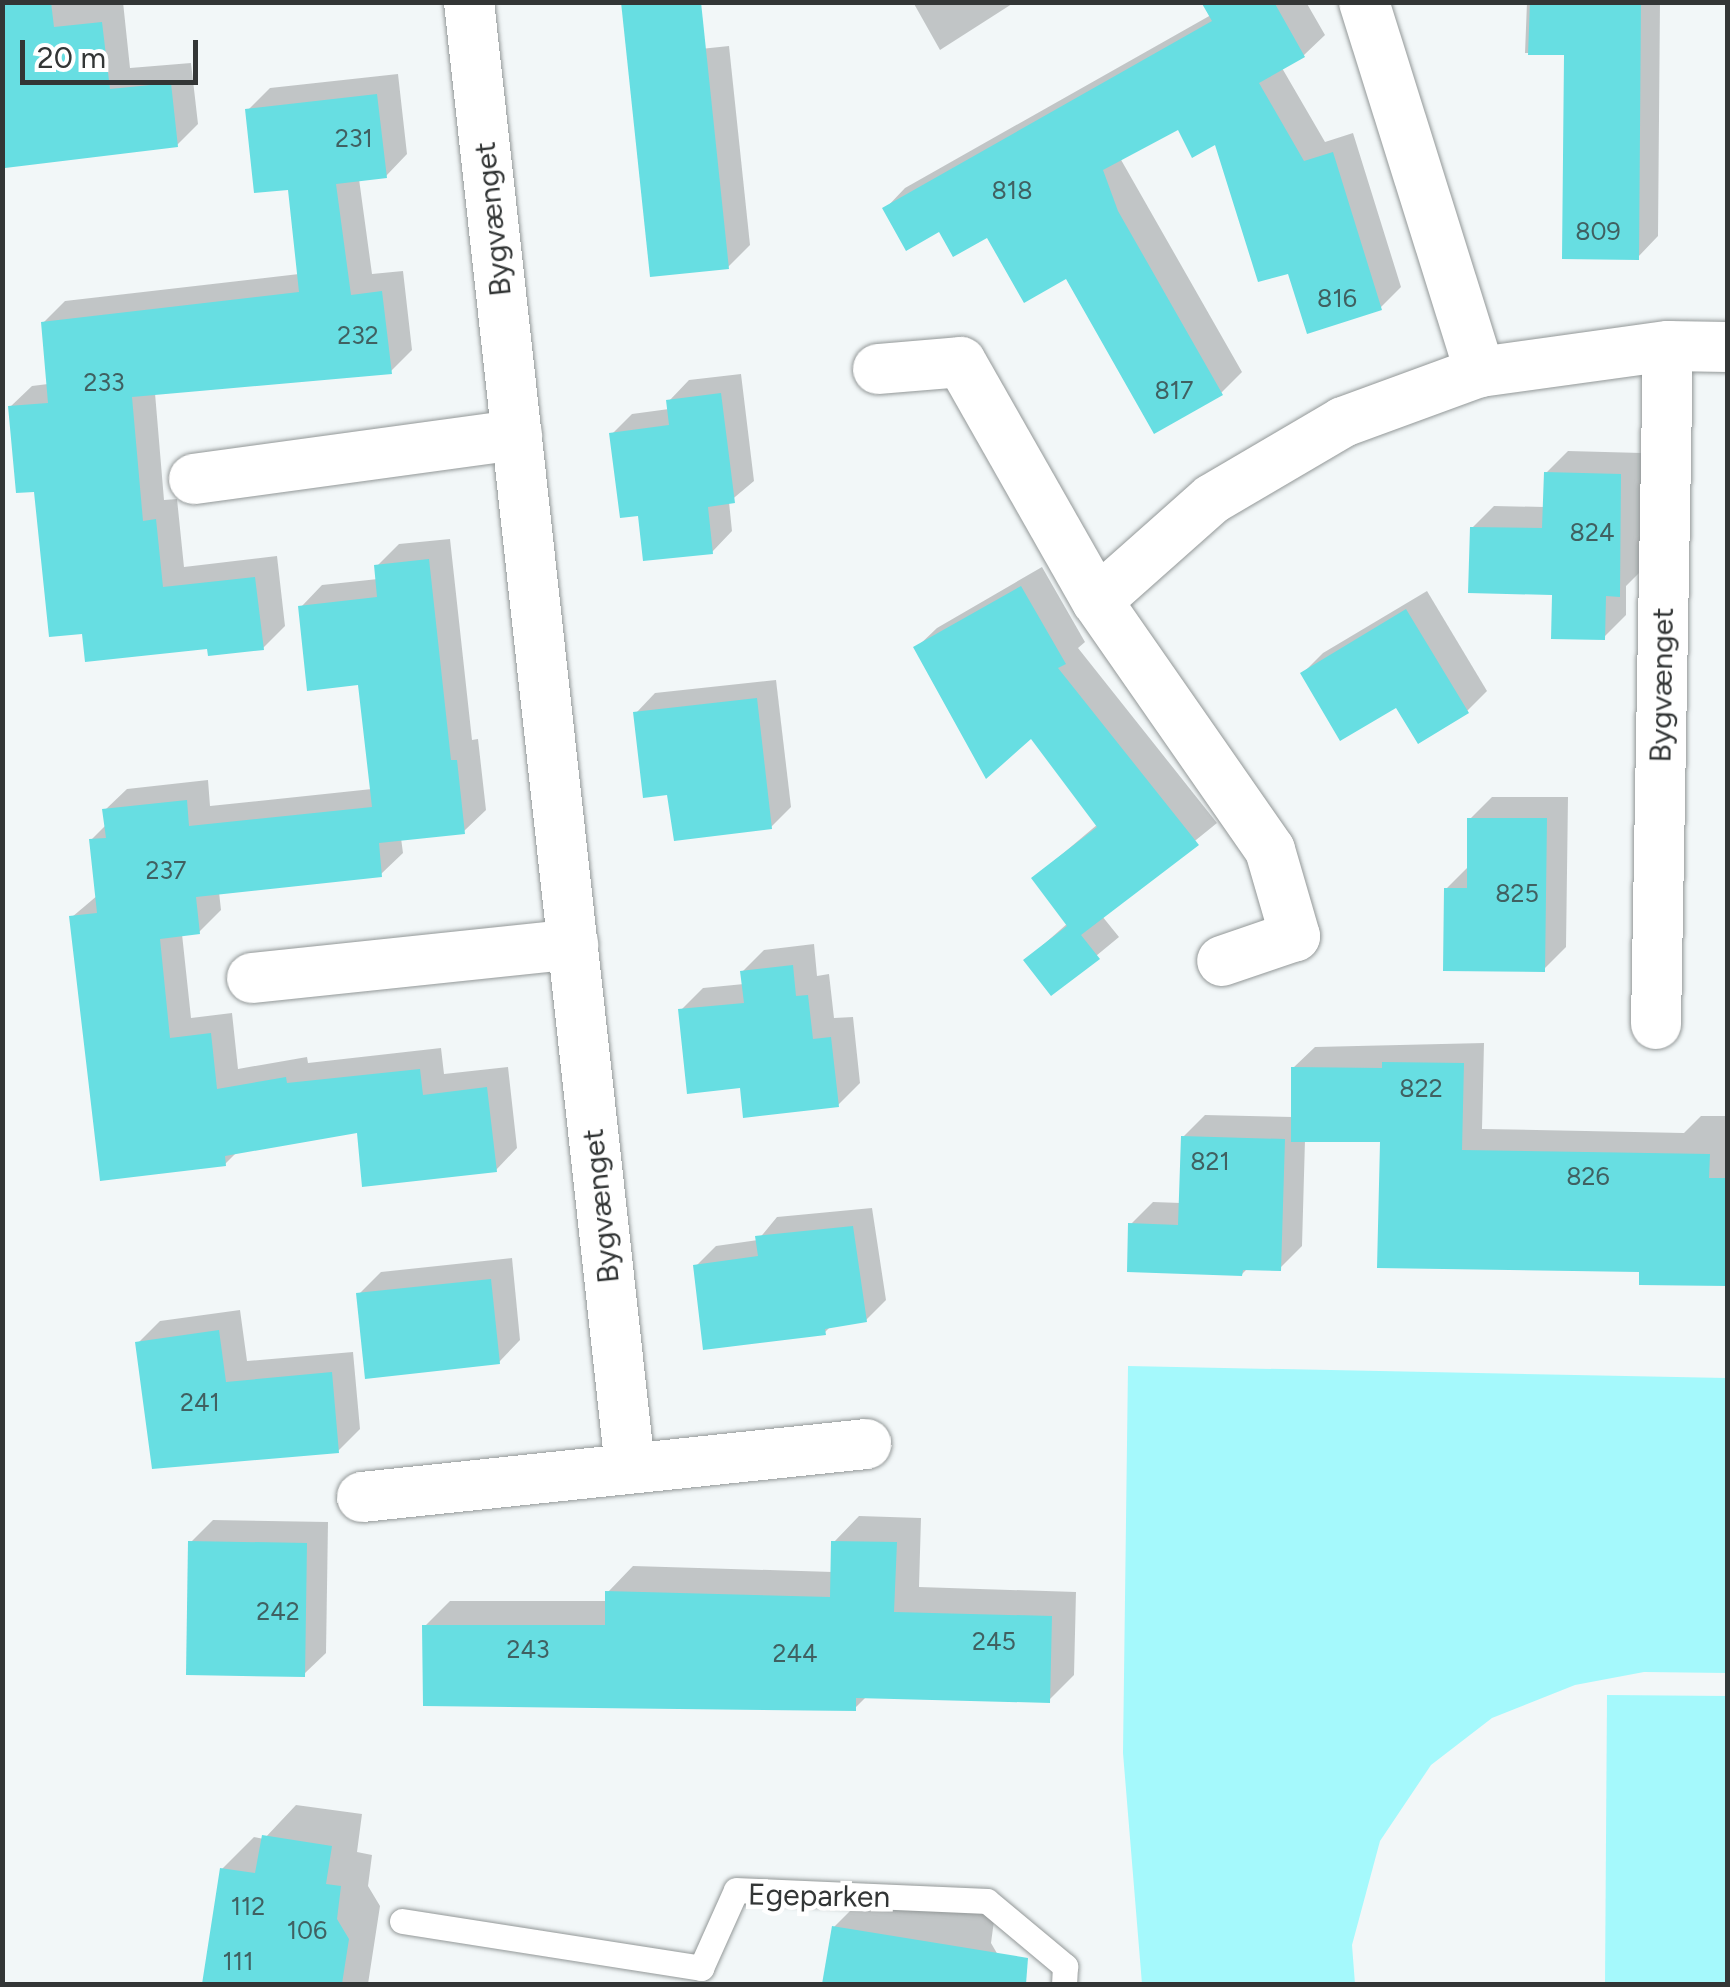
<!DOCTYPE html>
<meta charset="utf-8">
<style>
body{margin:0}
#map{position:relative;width:1730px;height:1987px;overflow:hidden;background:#f2f7f8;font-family:Figtree,sans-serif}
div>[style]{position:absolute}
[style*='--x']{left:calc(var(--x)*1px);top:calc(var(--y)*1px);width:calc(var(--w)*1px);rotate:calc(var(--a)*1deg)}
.green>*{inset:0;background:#a5f9fc}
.shadow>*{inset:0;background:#0003}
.building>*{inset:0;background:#67dee2}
.roads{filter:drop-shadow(0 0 2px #939898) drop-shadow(0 0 2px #939898)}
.service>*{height:25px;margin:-12.5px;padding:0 12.5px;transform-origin:12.5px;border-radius:12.5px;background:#fff}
.minor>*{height:50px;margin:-25px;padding:0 25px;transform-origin:25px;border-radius:25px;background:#fff}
span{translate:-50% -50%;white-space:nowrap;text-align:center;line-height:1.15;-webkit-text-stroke:9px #fff;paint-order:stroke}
.number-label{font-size:25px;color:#406061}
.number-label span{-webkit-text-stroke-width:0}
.street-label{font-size:30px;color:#333636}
.frame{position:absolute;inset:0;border:5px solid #333636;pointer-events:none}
.scale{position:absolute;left:20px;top:40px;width:178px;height:45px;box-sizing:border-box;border:5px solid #333636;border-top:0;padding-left:12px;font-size:30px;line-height:35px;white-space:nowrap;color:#333636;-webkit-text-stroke:8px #fff;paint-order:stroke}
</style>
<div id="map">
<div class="green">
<div style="clip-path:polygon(1128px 1366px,1727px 1378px,1727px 1673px,1644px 1672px,1575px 1685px,1492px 1718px,1431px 1765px,1380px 1841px,1352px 1945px,1355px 1984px,1142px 1984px,1123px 1753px)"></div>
<div style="clip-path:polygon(1607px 1695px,1727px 1696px,1727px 1984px,1605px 1984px)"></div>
</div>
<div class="shadow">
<div style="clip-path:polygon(2px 2px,123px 2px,130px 68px,191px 63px,198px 124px,177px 145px,8px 165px,2px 115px)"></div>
<div style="clip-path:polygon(913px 2px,1015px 2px,940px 50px)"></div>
<div style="clip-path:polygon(1204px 2px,1306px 2px,1325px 35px,1304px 55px,1282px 68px,1325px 142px,1353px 133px,1401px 287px,1380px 308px,1290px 271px,1217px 142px,1179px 127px,1120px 158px,1242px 372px,1221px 393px,1066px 276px,988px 235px,940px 229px,885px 209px,905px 188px,1211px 15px)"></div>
<div style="clip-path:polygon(1527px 2px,1660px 2px,1658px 236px,1638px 257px,1566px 53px,1525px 53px)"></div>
<div style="clip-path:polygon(729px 46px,750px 245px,728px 267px,653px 54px)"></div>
<div style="clip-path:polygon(398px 74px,407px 154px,386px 176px,359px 179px,372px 274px,403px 271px,412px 350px,390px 372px,155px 393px,164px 500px,177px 499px,184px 567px,277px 556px,285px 626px,263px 648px,85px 631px,10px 407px,32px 386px,48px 384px,43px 323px,65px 301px,299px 274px,291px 187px,248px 110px,270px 88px)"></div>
<div style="clip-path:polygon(741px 374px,754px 481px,729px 502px,732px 531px,712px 552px,640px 513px,612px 434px,632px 414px,669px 409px,669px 401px,689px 380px)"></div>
<div style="clip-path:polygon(1568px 451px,1642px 453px,1640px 572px,1626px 586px,1626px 615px,1604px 637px,1472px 528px,1494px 506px,1545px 507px,1546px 473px)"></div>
<div style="clip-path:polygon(450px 539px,472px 740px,478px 739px,486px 810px,464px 831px,401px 838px,403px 853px,381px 874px,219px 892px,221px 910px,199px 932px,182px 934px,191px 1018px,232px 1013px,238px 1069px,307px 1057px,308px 1063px,441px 1048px,444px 1074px,508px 1067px,517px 1148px,496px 1170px,359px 1130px,238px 1151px,225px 1164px,72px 917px,98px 895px,91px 840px,107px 824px,105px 810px,127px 789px,208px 780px,210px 806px,372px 789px,360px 682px,301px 607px,322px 585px,378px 579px,377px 566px,399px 544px)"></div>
<div style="clip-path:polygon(1042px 567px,1085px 642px,1078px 648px,1217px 823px,1102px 916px,1119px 937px,1051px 993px,1026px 960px,1068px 923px,1034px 878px,1098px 824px,1031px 735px,916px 648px,937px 628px)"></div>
<div style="clip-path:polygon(1427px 591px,1487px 691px,1467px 711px,1397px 704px,1303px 673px,1323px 653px)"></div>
<div style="clip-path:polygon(776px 680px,791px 807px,771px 827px,669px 792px,636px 713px,655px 693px)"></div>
<div style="clip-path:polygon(1492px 797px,1568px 797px,1566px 947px,1544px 969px,1446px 889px,1469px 866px,1470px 819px)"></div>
<div style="clip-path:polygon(814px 944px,817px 976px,829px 974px,834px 1018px,853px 1017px,860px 1083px,838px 1105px,742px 1085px,681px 1010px,703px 988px,744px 984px,742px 972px,764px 950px)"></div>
<div style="clip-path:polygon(1484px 1043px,1482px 1129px,1684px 1133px,1701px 1116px,1728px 1116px,1728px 1284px,1642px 1269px,1383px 1140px,1305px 1140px,1302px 1246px,1280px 1268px,1248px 1268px,1242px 1274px,1131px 1224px,1153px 1202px,1181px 1203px,1183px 1137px,1205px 1115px,1293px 1117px,1293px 1068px,1315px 1047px)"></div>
<div style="clip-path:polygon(872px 1208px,886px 1300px,866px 1320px,832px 1325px,825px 1332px,696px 1266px,716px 1246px,758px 1240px,777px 1217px)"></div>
<div style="clip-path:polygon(512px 1258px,520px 1340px,499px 1362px,359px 1294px,381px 1272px)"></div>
<div style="clip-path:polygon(240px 1310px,247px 1361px,353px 1352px,360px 1429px,338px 1451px,138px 1343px,160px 1321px)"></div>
<div style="clip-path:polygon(859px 1516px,921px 1518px,919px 1587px,1076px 1592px,1074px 1675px,1049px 1700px,867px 1696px,855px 1708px,425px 1626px,450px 1601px,608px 1601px,608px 1592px,633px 1566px,833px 1572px,834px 1542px)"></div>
<div style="clip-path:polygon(213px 1520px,328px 1522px,326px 1653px,304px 1674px,191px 1542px)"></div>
<div style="clip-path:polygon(296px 1805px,362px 1814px,357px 1852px,372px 1855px,368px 1886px,380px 1906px,368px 1984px,205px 1984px,222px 1869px,254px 1837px,264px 1839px)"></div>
<div style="clip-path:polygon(875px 1886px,996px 1906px,991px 1943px,1002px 1962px,998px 1984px,825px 1984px,834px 1927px)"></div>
</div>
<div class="building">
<div style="clip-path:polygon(2px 2px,51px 2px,54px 27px,102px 22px,110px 89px,171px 83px,178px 147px,5px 168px)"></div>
<div style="clip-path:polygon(621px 2px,701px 2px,729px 269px,650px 277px)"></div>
<div style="clip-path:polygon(1201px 2px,1274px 2px,1305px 57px,1259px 83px,1304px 161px,1333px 152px,1382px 310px,1307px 334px,1288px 274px,1258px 282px,1215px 145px,1192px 158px,1178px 130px,1103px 170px,1118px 211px,1223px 395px,1154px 434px,1066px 279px,1024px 303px,987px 238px,953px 257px,939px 232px,906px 251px,882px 208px,1212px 21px)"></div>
<div style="clip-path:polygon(1530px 2px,1641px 2px,1639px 260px,1562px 259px,1564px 55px,1528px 55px)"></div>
<div style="clip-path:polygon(377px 94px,387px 178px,336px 184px,351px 295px,382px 291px,392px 374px,132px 397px,143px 521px,156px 519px,163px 587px,255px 577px,264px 650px,208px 656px,207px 649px,85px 662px,82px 634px,49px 637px,34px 492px,16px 493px,8px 406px,48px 403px,41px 322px,299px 292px,288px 190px,254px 193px,245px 109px)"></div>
<div style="clip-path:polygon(721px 393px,735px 503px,708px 507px,713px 554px,643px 561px,638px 516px,620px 518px,609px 433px,669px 425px,666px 400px)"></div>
<div style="clip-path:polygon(1544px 472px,1621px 474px,1620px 597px,1606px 596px,1605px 640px,1551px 639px,1552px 595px,1468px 593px,1470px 527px,1542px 528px)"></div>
<div style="clip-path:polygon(429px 559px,451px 760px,457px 760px,465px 834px,379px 843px,382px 877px,196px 897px,200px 934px,160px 939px,170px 1038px,211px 1033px,217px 1089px,286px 1077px,287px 1083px,420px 1069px,423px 1095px,487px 1087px,497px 1172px,362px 1187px,357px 1133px,225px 1156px,226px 1166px,100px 1181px,69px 916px,97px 913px,89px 839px,106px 838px,102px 809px,187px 800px,189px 826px,372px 807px,358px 685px,307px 691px,298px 606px,377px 597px,374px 565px)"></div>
<div style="clip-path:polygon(1021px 586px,1066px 664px,1058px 668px,1199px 845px,1081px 935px,1100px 959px,1051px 996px,1023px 960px,1067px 926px,1031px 878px,1097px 827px,1031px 739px,986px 779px,913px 647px)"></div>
<div style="clip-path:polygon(1406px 609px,1469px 713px,1418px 744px,1396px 708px,1340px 741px,1300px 673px)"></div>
<div style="clip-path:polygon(757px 698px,772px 829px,674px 841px,667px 795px,643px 798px,633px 712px)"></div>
<div style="clip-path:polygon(1467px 818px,1547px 818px,1545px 972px,1443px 971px,1444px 888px,1467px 888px)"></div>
<div style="clip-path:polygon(793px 965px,796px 996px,808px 995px,813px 1039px,831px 1037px,839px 1107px,743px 1118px,740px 1088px,687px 1094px,678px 1009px,744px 1003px,740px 971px)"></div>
<div style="clip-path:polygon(1382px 1062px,1464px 1063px,1462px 1150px,1710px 1154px,1709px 1178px,1728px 1178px,1728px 1286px,1639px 1285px,1639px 1272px,1377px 1268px,1380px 1142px,1291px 1142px,1291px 1067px,1382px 1068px)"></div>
<div style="clip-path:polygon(1181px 1136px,1285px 1139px,1281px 1271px,1243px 1270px,1242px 1276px,1127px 1272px,1128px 1223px,1178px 1225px)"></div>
<div style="clip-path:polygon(853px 1226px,867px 1322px,825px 1329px,826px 1335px,703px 1350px,693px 1265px,758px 1256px,755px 1236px)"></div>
<div style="clip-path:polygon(491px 1279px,500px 1364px,365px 1379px,356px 1293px)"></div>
<div style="clip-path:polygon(219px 1330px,226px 1382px,332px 1372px,339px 1453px,152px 1469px,135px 1342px)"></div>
<div style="clip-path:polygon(188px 1541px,307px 1543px,305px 1677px,186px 1675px)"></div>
<div style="clip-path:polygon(831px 1541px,897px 1542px,894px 1612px,1052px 1616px,1050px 1703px,856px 1698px,856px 1711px,423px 1706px,422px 1625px,605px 1625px,605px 1591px,830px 1597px)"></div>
<div style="clip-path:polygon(262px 1835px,332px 1846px,326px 1884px,341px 1886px,337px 1919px,349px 1939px,342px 1984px,202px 1984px,220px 1868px,255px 1873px)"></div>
<div style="clip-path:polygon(832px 1926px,1028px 1958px,1026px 1984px,822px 1984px)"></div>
</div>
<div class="roads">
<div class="service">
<div style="--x:402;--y:1921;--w:303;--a:8.9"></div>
<div style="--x:701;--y:1968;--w:85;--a:-65.8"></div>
<div style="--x:736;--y:1890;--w:251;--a:2.5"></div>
<div style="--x:987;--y:1901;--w:102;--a:39.8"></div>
<div style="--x:1065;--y:1966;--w:18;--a:93"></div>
</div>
<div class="minor">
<div style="--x:469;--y:2;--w:1475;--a:83.73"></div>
<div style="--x:1364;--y:2;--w:388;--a:72.6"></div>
<div style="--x:878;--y:369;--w:83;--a:-4.8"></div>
<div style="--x:961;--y:362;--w:275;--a:60.4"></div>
<div style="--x:1097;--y:601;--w:303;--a:55.2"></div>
<div style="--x:1270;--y:850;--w:90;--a:73.8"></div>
<div style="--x:1295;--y:936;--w:77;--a:161.1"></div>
<div style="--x:194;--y:479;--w:326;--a:-7.8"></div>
<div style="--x:1097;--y:601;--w:154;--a:-41.6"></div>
<div style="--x:1212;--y:499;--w:152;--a:-30.4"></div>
<div style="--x:1343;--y:422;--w:146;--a:-20.1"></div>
<div style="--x:1480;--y:372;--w:190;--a:-7.9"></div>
<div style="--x:1668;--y:346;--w:60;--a:1"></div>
<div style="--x:252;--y:978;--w:323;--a:-6"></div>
<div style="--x:1656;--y:1024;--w:678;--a:-88.99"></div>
<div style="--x:362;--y:1497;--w:507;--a:-6"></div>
</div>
</div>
<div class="number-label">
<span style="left:354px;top:138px">231</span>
<span style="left:1012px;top:190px">818</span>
<span style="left:1598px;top:231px">809</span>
<span style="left:1337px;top:298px">816</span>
<span style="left:358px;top:335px">232</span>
<span style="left:104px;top:382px">233</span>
<span style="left:1174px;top:390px">817</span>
<span style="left:1592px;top:532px">824</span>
<span style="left:166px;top:870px">237</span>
<span style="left:1517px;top:893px">825</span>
<span style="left:1421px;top:1088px">822</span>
<span style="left:1210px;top:1161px">821</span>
<span style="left:1588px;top:1176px">826</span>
<span style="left:200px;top:1402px">241</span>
<span style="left:278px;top:1611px">242</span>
<span style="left:994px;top:1641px">245</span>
<span style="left:528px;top:1649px">243</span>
<span style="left:795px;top:1653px">244</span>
<span style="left:248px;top:1906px">112</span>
<span style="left:307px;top:1930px">106</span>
<span style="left:238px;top:1961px">111</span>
</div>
<div class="street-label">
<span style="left:493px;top:219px;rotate:-96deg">Bygvænget</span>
<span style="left:1662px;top:685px;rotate:-89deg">Bygvænget</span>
<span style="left:601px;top:1206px;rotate:-96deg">Bygvænget</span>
<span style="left:819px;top:1896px;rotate:1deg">Egeparken</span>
</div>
<div class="frame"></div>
<div class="scale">20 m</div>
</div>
